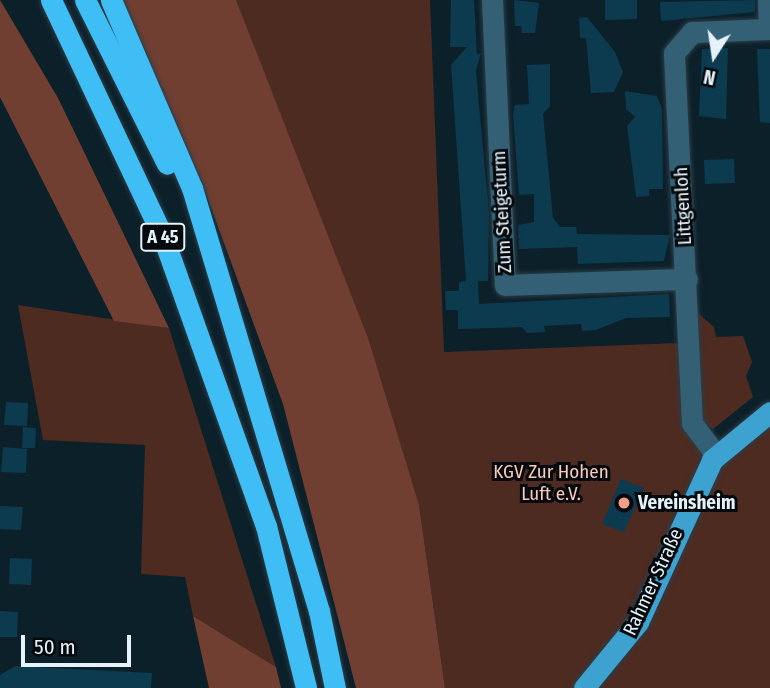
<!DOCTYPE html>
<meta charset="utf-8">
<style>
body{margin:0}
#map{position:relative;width:770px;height:688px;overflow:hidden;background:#0c202a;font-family:"Fira Sans Condensed",sans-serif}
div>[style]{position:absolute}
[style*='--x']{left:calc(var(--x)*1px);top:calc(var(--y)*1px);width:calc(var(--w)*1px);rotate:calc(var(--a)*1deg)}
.green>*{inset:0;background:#4e2b21}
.forest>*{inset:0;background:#713f31}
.building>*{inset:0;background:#0c3a4e}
.roads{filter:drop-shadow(0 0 2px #2b3d47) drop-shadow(0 0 2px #2b3d47)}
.minor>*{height:21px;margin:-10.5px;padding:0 10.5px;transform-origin:10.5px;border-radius:10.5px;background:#346076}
.major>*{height:21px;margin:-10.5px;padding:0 10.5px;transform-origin:10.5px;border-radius:10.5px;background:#3ea2d1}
.highway>*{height:21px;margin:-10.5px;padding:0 10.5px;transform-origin:10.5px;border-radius:10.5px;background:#3fbdf5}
.dots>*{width:19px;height:19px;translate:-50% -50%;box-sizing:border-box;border:4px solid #03090d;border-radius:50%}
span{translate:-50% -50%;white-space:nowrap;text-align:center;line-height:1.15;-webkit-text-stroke:6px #03090d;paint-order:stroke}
.shield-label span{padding:2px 5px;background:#03090d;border:2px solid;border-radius:5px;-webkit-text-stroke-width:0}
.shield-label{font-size:18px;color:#e6f2f9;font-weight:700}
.street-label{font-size:19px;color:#e6f2f9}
.park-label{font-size:19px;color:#fcc8ba}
.poi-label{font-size:19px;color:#e6f2f9;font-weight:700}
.left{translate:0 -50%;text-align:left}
.north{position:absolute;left:679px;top:21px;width:70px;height:70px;-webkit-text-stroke:5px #03090d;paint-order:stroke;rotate:192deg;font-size:19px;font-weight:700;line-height:28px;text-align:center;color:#e6f2f9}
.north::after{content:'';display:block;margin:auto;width:24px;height:32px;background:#e6f2f9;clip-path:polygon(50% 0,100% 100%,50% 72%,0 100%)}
.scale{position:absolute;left:21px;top:635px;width:110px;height:32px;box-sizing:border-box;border:4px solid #e6f2f9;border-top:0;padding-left:9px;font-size:21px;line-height:24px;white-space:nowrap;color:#e6f2f9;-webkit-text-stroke:5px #03090d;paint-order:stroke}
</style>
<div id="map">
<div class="green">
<div style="clip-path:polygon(236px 0,430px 0,444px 352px,679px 343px,692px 423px,714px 455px,770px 412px,770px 688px,445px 688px,419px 505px)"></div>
<div style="clip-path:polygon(18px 305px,169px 328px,276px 667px,193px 616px,185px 577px,141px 574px,145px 445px,43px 440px)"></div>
<div style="clip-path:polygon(698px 313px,714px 327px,716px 337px,743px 336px,752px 362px,746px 376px,753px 397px,713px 429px,701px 421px)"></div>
</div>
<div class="forest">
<div style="clip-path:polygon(0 0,58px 98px,169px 328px,114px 321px,0 97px)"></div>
<div style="clip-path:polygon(121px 0,236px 0,368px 338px,419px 505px,445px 688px,356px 688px,283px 404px,206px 194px)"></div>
<div style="clip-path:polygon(193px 616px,276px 667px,281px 688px,209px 688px)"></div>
</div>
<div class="building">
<div style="clip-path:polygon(451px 0,474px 0,477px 54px,481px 53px,476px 71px,489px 214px,488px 281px,478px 281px,479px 304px,669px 294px,670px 317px,626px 318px,596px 330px,582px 331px,581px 324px,544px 326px,545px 332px,527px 333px,522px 327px,458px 329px,458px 310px,446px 310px,445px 291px,459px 291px,459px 282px,466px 281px,451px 65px,467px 47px,450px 47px)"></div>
<div style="clip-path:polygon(514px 0,539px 3px,535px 33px,522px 33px,521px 26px,515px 26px)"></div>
<div style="clip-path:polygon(605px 0,637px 0,637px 19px,605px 20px)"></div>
<div style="clip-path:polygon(755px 0,755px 12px,661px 21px,660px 2px)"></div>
<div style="clip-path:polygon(587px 17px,615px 52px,623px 72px,614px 92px,591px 93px,586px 38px,580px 38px,579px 18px)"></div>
<div style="clip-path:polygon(728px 48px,726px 119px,699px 116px,702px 49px)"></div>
<div style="clip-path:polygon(757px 49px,770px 49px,770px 123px,760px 122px)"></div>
<div style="clip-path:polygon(550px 64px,550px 106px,543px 114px,553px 218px,560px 227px,576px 227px,577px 234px,670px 235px,664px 261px,578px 264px,577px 247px,519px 249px,518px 225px,534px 222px,534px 194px,519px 195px,513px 115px,515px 105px,529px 104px,527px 65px)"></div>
<div style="clip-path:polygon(625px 91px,657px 96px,662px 109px,663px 189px,649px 189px,649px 196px,636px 197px,627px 126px,635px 117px,626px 109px)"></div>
<div style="clip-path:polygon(734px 159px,735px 183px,705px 184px,704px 160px)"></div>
<div style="clip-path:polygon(6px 402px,28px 403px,27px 426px,4px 425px)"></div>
<div style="clip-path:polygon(23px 427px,36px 428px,35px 448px,22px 448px)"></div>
<div style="clip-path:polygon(3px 447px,27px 449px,26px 473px,1px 472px)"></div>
<div style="clip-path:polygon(621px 479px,644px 488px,624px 532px,602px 524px)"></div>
<div style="clip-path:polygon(0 506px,23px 507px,21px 530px,0 529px)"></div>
<div style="clip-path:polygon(10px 558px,32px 559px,31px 585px,9px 584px)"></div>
<div style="clip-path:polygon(0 611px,18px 612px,17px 637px,0 637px)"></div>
<div style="clip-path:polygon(15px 666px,152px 673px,151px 688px,0 688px,0 675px)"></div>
</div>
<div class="roads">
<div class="minor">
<div style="--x:492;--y:0;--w:285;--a:87.4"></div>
<div style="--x:505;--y:285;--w:182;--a:-1.9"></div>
<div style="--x:768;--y:0;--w:29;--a:88"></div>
<div style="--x:716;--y:455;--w:40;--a:-127"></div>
<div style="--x:692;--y:423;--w:370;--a:-92.8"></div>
<div style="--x:674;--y:53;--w:28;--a:-49"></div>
<div style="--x:692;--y:32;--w:78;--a:-2.2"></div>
</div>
<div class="major">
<div style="--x:584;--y:688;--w:85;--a:-50.7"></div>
<div style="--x:638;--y:622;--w:178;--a:-65.4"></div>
<div style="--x:712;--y:460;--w:75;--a:-39.6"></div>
</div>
<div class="highway">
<div style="--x:51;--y:0;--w:262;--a:64.7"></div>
<div style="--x:163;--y:237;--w:307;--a:70.4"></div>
<div style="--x:266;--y:526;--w:167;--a:76.1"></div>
<div style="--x:85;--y:0;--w:183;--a:63.4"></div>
<div style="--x:111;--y:0;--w:205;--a:66.7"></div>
<div style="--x:192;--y:188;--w:442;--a:73.3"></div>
<div style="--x:319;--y:611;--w:79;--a:78.3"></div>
</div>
</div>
<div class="dots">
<div style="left:624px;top:503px;background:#f49e87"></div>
</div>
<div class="shield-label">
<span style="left:163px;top:237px">A 45</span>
</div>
<div class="street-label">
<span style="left:683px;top:206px;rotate:-93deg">Littgenloh</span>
<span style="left:502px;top:212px;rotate:-93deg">Zum Steigeturm</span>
<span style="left:653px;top:582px;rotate:-65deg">Rahmer Straße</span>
</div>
<div class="park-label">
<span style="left:551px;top:483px">KGV Zur Hohen<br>Luft e.V.</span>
</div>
<div class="poi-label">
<span class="left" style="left:638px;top:503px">Vereinsheim</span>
</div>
<div class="north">N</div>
<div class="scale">50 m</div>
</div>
